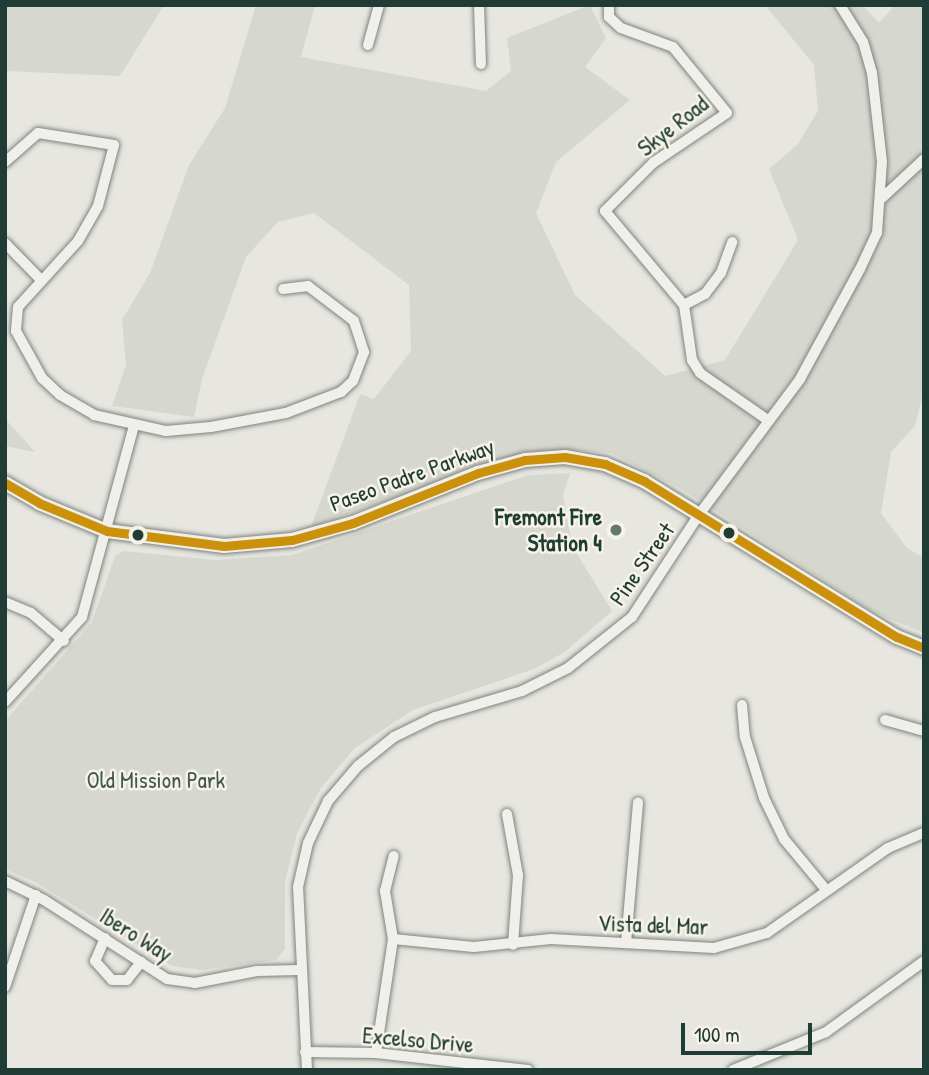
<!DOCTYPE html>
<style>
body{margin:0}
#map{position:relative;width:929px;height:1075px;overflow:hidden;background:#e7e6e0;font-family:"Patrick Hand",sans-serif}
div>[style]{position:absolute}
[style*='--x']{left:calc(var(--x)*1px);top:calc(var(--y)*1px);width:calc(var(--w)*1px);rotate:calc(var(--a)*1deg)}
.green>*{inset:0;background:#d6d8cf}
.roads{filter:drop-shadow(0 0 2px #7e847f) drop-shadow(0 0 2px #7e847f)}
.street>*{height:10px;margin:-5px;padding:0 5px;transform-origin:5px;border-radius:5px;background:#f0efeb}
.secondary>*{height:14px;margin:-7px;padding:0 7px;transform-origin:7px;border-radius:7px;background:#f0efeb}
.bus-1>*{height:9px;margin:-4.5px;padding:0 4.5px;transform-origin:4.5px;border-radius:4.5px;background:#cc910a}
.dots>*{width:19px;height:19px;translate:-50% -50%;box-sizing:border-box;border:4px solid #f7f3e8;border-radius:50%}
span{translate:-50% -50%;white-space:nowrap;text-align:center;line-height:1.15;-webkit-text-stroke:5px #f7f3e8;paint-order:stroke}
.street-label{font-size:23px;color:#1f3d34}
.poi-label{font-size:23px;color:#1f3d34;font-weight:700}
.right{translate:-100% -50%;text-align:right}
.park-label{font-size:23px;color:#415a50}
.frame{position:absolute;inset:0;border:7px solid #1f3d34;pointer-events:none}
.scale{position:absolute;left:681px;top:1023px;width:131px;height:32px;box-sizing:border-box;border:4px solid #1f3d34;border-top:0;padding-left:9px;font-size:21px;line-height:24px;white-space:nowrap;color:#1f3d34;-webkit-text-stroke:5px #f7f3e8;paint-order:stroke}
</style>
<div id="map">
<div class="green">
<div style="clip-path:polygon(5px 5px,164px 5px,120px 76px,5px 71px)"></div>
<div style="clip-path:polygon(256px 5px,315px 5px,301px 57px,486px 91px,511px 71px,507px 38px,590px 5px,606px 38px,585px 67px,630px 100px,556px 162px,536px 213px,575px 295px,665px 376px,725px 360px,798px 240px,769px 169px,797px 145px,818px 111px,814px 65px,765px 5px,862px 5px,879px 23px,895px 5px,924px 5px,924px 390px,915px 426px,891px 452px,881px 513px,907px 548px,924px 558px,924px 633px,873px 612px,683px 490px,611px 453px,563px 449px,524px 453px,311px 527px,360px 394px,374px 399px,411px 351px,409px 285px,314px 213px,278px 222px,246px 257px,202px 379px,194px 417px,112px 406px,126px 365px,122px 320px,150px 273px,189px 165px,225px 108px)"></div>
<div style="clip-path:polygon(5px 419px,35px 452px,5px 446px)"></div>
<div style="clip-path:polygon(570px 473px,563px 495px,572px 546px,612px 611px,565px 652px,534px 669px,413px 710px,355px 748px,321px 788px,297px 833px,285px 882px,285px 949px,276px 960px,201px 970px,172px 966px,37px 883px,5px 869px,5px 721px,92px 622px,115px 556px,123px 551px,216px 560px,292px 555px,528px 475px)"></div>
</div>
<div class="roads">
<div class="street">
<div style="--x:479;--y:5;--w:59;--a:88.1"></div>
<div style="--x:609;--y:5;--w:12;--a:90"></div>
<div style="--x:609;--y:17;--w:16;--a:43"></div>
<div style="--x:621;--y:28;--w:55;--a:20.1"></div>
<div style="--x:673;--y:47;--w:85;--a:50.7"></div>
<div style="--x:727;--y:113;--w:89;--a:146"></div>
<div style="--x:653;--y:163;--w:68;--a:135"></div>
<div style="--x:605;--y:211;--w:123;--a:50"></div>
<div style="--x:684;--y:305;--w:56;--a:81.7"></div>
<div style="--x:692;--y:360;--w:15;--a:58"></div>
<div style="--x:700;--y:373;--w:84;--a:34.8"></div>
<div style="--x:368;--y:45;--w:41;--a:-74.6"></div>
<div style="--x:5;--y:162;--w:44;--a:-41.3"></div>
<div style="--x:38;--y:133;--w:77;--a:9"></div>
<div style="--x:114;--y:145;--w:63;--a:104.7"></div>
<div style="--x:98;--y:206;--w:40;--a:119.7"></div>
<div style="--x:78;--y:241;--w:89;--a:132.3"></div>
<div style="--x:18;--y:307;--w:24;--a:95"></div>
<div style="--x:16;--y:331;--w:54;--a:61"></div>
<div style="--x:42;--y:378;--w:25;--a:43"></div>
<div style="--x:60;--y:395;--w:39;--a:30"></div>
<div style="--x:94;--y:415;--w:74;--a:12.5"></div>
<div style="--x:166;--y:431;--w:45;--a:-5.1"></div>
<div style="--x:211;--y:427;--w:76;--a:-10.6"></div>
<div style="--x:286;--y:413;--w:59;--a:-20.9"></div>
<div style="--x:341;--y:392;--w:16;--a:-43"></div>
<div style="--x:353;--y:381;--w:31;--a:-69"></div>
<div style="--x:364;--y:352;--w:33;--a:-108"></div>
<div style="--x:354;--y:321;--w:58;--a:-142.7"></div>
<div style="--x:308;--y:286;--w:25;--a:173"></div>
<div style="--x:882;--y:198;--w:57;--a:-42.9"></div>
<div style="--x:5;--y:243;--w:50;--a:45.8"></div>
<div style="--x:684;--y:305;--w:24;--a:-28"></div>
<div style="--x:705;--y:294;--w:26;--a:-53"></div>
<div style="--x:721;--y:273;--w:33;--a:-70"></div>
<div style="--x:5;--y:602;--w:28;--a:23"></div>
<div style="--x:31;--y:613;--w:43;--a:40.3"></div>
<div style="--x:5;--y:702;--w:115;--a:-47.8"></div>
<div style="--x:82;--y:617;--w:198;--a:-74.8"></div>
<div style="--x:742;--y:705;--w:32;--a:85"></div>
<div style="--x:745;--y:737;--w:64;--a:72.7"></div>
<div style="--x:764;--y:798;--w:46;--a:64"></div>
<div style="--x:784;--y:839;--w:67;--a:50.4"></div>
<div style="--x:885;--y:720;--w:41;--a:15.8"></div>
<div style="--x:507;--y:814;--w:62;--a:79.8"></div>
<div style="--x:518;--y:875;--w:70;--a:94.1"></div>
<div style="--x:5;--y:881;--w:43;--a:26"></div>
<div style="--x:44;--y:900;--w:146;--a:32.7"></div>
<div style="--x:167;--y:979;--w:28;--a:8"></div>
<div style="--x:195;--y:983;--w:63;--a:-11"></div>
<div style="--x:257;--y:971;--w:42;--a:-1.4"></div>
<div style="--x:105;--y:938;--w:25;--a:113"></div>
<div style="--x:95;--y:961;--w:25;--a:48"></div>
<div style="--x:112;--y:980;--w:15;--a:0"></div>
<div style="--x:127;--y:980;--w:23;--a:-52"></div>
<div style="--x:393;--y:939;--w:81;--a:5.6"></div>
<div style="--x:474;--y:947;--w:77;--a:-5.9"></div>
<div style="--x:551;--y:939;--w:163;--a:3.2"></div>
<div style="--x:714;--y:948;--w:55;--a:-15.8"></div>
<div style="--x:767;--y:933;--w:148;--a:-35.1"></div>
<div style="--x:888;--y:848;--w:39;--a:-23"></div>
<div style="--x:626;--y:943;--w:141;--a:-85.1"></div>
<div style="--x:5;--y:987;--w:97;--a:-71.4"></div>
<div style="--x:305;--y:1052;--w:71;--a:0.8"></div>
<div style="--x:376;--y:1053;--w:153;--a:6.4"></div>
<div style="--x:376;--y:1053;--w:115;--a:-81.5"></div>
<div style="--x:393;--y:939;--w:49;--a:-99.5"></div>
<div style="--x:385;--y:891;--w:36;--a:-76"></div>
<div style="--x:307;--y:1070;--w:183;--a:-92.8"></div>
<div style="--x:298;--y:887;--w:45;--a:-77.2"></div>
<div style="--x:308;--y:843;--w:47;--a:-64.5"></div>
<div style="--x:328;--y:801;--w:46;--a:-49.4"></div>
<div style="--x:358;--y:766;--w:46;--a:-38.9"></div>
<div style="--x:394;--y:737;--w:46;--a:-26"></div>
<div style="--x:435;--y:717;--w:91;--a:-16.6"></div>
<div style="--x:522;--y:691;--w:51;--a:-26.6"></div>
<div style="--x:568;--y:668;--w:82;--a:-38.6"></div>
<div style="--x:632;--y:617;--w:121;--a:-56.8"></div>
<div style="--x:698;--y:516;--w:171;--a:-53.3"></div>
<div style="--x:800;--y:379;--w:125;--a:-61.4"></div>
<div style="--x:860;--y:269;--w:40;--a:-65"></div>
<div style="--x:877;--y:233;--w:71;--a:-86"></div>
<div style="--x:882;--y:162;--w:90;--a:-96.4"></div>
<div style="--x:872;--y:73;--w:32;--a:-106"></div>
<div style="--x:863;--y:42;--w:44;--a:-121.9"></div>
<div style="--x:733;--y:1070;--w:100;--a:-22.2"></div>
<div style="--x:826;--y:1032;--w:121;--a:-35.9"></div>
</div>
<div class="secondary">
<div style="--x:5;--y:483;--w:39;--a:30"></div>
<div style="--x:39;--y:503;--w:74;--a:22.4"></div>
<div style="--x:107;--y:531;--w:118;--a:7.3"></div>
<div style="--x:224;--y:546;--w:68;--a:-5"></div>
<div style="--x:292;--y:540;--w:63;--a:-15.6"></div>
<div style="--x:353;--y:523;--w:135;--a:-21.8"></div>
<div style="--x:478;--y:473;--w:49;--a:-15.5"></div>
<div style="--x:525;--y:460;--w:40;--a:-4.3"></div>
<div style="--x:565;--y:457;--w:41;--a:9.9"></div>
<div style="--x:605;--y:464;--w:43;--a:23.6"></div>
<div style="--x:644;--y:481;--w:297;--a:31.7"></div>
<div style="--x:897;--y:637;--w:29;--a:22"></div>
</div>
</div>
<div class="bus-1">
<div style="--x:5;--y:483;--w:39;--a:30"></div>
<div style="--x:39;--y:503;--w:74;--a:22.4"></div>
<div style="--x:107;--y:531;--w:118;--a:7.3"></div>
<div style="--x:224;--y:546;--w:68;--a:-5"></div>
<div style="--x:292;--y:540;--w:63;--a:-15.6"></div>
<div style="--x:353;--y:523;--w:135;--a:-21.8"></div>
<div style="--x:478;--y:473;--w:49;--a:-15.5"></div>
<div style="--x:525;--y:460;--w:40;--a:-4.3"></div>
<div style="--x:565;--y:457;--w:41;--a:9.9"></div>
<div style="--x:605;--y:464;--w:43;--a:23.6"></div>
<div style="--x:644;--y:481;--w:297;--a:31.7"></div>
<div style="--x:897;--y:637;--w:29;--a:22"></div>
</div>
<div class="dots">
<div style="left:616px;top:530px;background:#657870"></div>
<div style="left:729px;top:533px;background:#1f3d34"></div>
<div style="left:138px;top:535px;background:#1f3d34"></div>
</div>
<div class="street-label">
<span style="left:673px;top:126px;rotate:-38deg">Skye Road</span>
<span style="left:412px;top:475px;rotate:-20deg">Paseo Padre Parkway</span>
<span style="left:642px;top:564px;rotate:-55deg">Pine Street</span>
<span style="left:653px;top:925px;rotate:2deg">Vista del Mar</span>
<span style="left:136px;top:935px;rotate:32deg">Ibero Way</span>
<span style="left:418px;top:1040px;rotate:5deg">Excelso Drive</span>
</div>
<div class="poi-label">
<span class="right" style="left:602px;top:530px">Fremont Fire<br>Station 4</span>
</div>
<div class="park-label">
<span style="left:156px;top:780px">Old Mission Park</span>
</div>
<div class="frame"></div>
<div class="scale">100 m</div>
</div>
